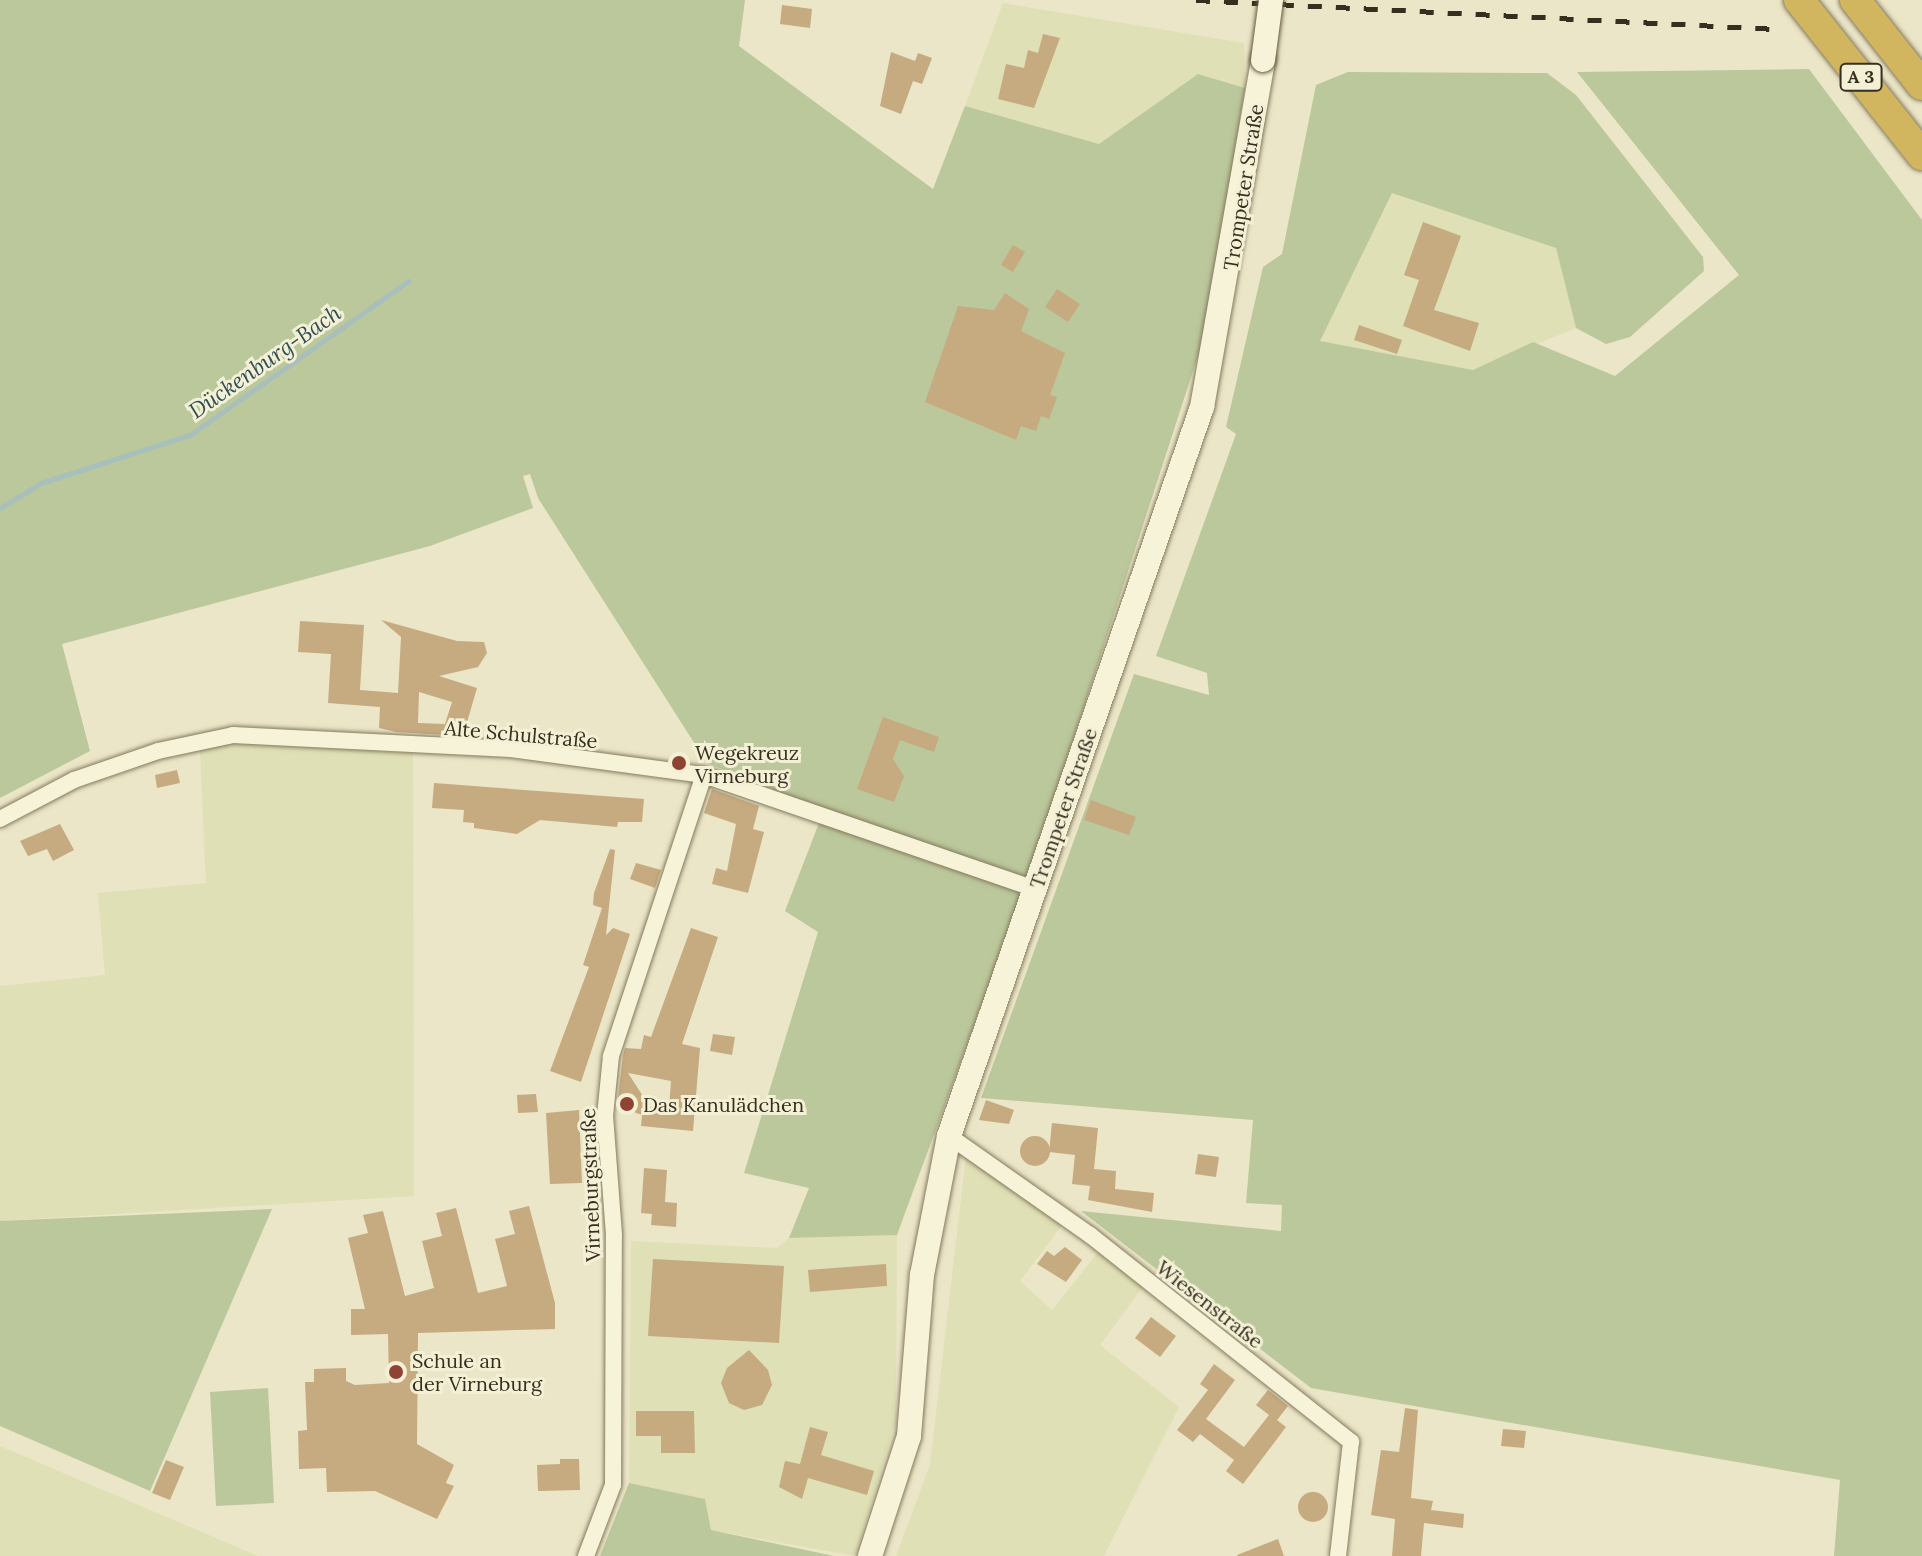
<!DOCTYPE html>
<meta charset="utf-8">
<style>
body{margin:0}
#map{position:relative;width:1922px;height:1556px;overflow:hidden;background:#ebe6c7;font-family:Lora,serif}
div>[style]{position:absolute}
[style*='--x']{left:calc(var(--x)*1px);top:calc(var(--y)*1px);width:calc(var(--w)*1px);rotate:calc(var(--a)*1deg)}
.farmland>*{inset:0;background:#dfe0b5}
.green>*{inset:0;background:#bbc89b}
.stream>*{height:5px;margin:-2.5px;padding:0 2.5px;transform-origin:2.5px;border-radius:2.5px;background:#a8bfbc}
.building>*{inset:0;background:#c6aa80}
.round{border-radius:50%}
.roads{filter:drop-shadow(0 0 2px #857a5e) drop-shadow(0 0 2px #857a5e)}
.street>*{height:16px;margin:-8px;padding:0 8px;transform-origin:8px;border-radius:8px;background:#f6f3d9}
.secondary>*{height:24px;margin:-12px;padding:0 12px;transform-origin:12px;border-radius:12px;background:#f6f3d9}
.highway>*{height:30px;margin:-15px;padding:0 15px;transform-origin:15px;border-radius:15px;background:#d2b55f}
.rail>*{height:5px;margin-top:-2.5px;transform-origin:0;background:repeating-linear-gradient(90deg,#362f20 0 14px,transparent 0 28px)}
.bridges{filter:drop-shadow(0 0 2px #675b41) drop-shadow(0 0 2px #675b41)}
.secondary-bridge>*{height:24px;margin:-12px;padding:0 12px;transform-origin:12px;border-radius:12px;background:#f6f3d9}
.dots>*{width:22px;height:22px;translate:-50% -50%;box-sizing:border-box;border:4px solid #f3f0d6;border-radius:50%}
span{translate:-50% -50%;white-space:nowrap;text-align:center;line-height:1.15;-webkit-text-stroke:6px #f3f0d6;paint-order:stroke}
.shield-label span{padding:2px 6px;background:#f3f0d6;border:2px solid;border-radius:6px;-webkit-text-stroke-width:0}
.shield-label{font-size:18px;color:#362f20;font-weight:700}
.street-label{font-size:20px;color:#362f20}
.poi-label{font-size:20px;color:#362f20}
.left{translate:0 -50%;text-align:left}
.water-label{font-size:22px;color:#315055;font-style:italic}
</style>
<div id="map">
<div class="farmland">
<div style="clip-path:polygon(1003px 3px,1244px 43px,1245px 88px,1198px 74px,1099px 144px,965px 106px)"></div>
<div style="clip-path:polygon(1392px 193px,1556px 248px,1576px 328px,1473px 370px,1319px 341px)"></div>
<div style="clip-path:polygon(238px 742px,413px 752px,414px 1196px,0 1221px,0 986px,105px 975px,98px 893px,206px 883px,200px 750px)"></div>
<div style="clip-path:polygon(966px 1156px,1063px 1224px,1020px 1281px,1052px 1310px,1100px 1250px,1145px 1284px,1100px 1345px,1179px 1407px,1104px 1556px,896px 1556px,930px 1465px)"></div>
<div style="clip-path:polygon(897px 1235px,896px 1422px,855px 1556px,711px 1530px,705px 1499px,629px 1483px,631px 1241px,777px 1248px,789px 1238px)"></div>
<div style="clip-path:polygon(0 1446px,258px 1556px,0 1556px)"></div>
</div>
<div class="green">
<div style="clip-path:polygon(0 0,745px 0,739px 46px,933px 189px,965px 106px,1099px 144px,1198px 74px,1245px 88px,1207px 328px,1030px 873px,897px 1235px,789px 1238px,809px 1188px,744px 1173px,818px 932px,785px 911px,824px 810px,707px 763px,538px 498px,530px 474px,523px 476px,533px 508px,430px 546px,62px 644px,90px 751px,0 798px)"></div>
<div style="clip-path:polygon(1809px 69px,1922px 220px,1922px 1556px,1834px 1556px,1840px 1480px,1311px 1388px,1081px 1211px,1281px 1231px,1282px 1205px,1246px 1203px,1253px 1120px,981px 1098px,1134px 674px,1209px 695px,1207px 673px,1156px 656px,1236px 434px,1226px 427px,1263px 267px,1282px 254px,1316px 85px,1348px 72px,1547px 73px,1576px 95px,1703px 257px,1704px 271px,1630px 337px,1606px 344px,1576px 328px,1556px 248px,1392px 193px,1320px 341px,1473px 370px,1533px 342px,1615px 376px,1739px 275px,1577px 72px)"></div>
<div style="clip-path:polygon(272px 1209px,150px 1491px,0 1426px,0 1221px)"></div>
<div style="clip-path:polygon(268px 1388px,274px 1503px,216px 1506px,210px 1392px)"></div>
<div style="clip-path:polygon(629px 1483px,705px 1499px,711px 1530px,834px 1556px,600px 1556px)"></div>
</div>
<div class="stream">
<div style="--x:0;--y:508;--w:48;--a:-31.4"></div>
<div style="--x:41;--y:483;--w:157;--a:-17.9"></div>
<div style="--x:190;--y:435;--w:267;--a:-35.2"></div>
</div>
<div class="building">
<div style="clip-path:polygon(782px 5px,812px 9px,810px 28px,780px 24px)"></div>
<div style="clip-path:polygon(1043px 34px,1060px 38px,1034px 108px,998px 99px,1006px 64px,1024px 68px,1028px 50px,1038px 53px)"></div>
<div style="clip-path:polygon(891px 52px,915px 61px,918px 53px,932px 58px,922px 84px,913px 81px,901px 114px,880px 106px)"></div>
<div style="clip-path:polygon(1423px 222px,1461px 236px,1434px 310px,1479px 323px,1470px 351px,1403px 326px,1419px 280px,1404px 275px)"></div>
<div style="clip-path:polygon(1013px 245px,1025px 252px,1013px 272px,1001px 265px)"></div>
<div style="clip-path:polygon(1057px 289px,1080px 304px,1068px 322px,1045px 307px)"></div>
<div style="clip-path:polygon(1005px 293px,1029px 309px,1021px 331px,1065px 353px,1050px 395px,1057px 397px,1049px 419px,1041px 416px,1036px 431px,1021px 426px,1016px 440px,925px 402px,958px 306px,994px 310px)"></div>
<div style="clip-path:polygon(1359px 325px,1402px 340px,1397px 354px,1354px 340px)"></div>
<div style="clip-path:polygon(evenodd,381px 620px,457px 641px,484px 642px,487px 653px,478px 667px,439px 676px,477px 688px,463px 736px,396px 732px,379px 728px,380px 707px,328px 703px,331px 654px,298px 652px,300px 621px,364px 625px,360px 690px,398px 693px,401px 637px,381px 620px,419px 692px,452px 702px,445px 724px,418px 723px,419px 692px)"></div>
<div style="clip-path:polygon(883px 717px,939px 737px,934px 752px,900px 740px,893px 759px,904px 776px,894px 802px,857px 789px)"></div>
<div style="clip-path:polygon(177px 770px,180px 783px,157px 788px,155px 775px)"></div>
<div style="clip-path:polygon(434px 783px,644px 799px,642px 822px,618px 822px,617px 827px,540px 820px,517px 834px,474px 828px,474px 823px,463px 822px,464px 810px,432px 808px)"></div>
<div style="clip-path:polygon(712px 789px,759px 806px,753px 829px,764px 832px,748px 893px,712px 884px,716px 868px,727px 871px,736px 824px,704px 813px)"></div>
<div style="clip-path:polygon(1091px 800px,1136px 817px,1129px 835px,1084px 820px)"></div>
<div style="clip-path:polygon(60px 824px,74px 850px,53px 861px,47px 849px,28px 856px,20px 841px)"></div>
<div style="clip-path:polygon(610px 849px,615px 850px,606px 935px,613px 928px,630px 934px,581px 1082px,550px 1071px,589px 967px,583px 965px,602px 908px,593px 905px,594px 893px)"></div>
<div style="clip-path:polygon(636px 863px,661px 870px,655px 888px,630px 879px)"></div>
<div style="clip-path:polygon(evenodd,691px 928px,718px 937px,682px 1044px,700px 1048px,693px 1131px,641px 1126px,642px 1115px,617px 1106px,623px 1055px,625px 1048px,641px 1049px,644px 1035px,651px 1037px,691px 928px,628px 1073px,671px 1081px,669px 1108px,650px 1107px,628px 1073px)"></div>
<div style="clip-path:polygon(713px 1034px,735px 1037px,732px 1055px,710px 1051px)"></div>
<div style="clip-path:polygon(536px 1094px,538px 1112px,518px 1113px,517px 1095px)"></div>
<div style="clip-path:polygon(986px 1100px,1014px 1110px,1009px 1124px,979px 1120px)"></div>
<div style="clip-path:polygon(579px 1110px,582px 1183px,550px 1184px,546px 1113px)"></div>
<div style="clip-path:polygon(1052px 1123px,1098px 1128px,1094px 1169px,1116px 1171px,1115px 1189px,1154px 1193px,1152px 1212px,1088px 1200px,1090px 1186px,1072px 1184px,1075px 1155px,1049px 1152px)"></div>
<div class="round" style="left:1020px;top:1136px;width:30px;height:30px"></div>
<div style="clip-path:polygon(1198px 1154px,1219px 1157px,1216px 1177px,1195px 1174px)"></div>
<div style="clip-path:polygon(644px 1168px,667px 1170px,665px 1202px,677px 1203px,676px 1227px,651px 1225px,652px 1214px,641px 1213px)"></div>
<div style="clip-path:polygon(529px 1206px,555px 1303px,555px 1329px,418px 1333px,417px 1444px,454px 1465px,446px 1483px,454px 1486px,437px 1519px,375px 1491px,327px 1492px,326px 1468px,299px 1469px,298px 1431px,307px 1430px,305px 1382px,314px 1382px,314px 1369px,346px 1368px,346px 1381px,355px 1385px,389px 1383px,388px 1334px,351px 1335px,351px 1309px,365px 1309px,348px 1238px,368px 1233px,363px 1215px,383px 1211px,405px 1296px,434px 1288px,422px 1241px,442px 1236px,436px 1213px,456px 1208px,478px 1293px,507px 1286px,495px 1239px,515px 1234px,509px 1211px)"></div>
<div style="clip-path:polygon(1065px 1247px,1082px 1260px,1066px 1282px,1037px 1264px,1047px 1251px,1054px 1256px)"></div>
<div style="clip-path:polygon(653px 1259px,784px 1266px,779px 1343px,648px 1336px)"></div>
<div style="clip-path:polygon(886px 1264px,887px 1286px,810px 1292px,808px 1270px)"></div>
<div style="clip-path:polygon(1151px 1317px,1176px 1336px,1160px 1357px,1135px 1338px)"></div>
<div style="clip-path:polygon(749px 1350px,768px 1370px,772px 1385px,762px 1405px,744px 1410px,729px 1403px,721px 1383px,727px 1368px)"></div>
<div style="clip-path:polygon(1214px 1364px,1235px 1380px,1206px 1419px,1244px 1447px,1269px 1415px,1256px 1405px,1268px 1390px,1288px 1406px,1277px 1420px,1286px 1427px,1243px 1484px,1226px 1471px,1234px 1460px,1200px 1434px,1193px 1442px,1177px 1430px,1208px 1390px,1200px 1384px)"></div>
<div style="clip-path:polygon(1405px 1408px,1418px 1410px,1411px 1498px,1433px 1501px,1431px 1510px,1464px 1514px,1463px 1528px,1424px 1523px,1421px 1556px,1392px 1556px,1395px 1519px,1371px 1515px,1381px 1450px,1399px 1452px)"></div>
<div style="clip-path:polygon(636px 1411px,694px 1411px,695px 1453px,661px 1453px,661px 1436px,636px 1436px)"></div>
<div style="clip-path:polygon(810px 1427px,828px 1432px,821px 1455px,874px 1471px,867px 1495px,808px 1478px,802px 1499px,779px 1487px,785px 1461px,800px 1464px)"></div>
<div style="clip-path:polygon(1503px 1429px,1526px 1431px,1524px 1448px,1501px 1446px)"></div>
<div style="clip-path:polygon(560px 1459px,579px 1459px,580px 1490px,538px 1491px,537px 1465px,560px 1464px)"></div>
<div style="clip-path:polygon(166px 1460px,184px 1467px,170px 1500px,152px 1493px)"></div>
<div class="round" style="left:1298px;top:1492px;width:30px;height:30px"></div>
<div style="clip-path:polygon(1278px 1539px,1284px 1556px,1238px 1556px,1237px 1555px)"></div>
</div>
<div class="roads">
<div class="street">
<div style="--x:0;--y:819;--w:84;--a:-27.8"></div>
<div style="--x:74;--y:780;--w:89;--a:-19"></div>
<div style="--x:158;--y:751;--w:77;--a:-12"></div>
<div style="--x:233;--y:735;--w:278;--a:2.9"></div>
<div style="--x:511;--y:749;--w:195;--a:7.7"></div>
<div style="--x:704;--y:775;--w:350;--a:19"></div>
<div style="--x:949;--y:1136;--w:172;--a:35.1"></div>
<div style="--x:1090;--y:1235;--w:333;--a:38.4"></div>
<div style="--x:1351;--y:1442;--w:115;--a:96.5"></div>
<div style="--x:586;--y:1556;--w:76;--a:-69.2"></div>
<div style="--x:613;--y:1485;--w:250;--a:-89.8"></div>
<div style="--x:614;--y:1235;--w:119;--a:-94.3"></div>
<div style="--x:605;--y:1116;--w:60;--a:-84.3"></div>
<div style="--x:611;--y:1056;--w:296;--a:-71.7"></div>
</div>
<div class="secondary">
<div style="--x:870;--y:1556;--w:126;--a:-72"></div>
<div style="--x:909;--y:1436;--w:162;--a:-85.4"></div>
<div style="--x:922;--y:1275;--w:142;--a:-79"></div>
<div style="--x:949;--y:1136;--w:772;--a:-70.86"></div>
<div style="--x:1202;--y:407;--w:352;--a:-80"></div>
</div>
<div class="highway">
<div style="--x:1799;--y:0;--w:198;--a:51.6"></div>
<div style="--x:1855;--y:0;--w:108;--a:51.8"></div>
</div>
</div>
<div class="rail">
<div style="--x:1196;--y:0;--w:581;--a:2.86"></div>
</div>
<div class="bridges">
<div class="secondary-bridge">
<div style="--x:1263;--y:60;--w:61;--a:-82.4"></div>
</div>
</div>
<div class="dots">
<div style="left:679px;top:763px;background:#8f4333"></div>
<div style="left:627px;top:1104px;background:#8f4333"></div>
<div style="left:396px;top:1372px;background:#8f4333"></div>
</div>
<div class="shield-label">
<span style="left:1861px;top:77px">A 3</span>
</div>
<div class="street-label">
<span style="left:1243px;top:187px;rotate:-81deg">Trompeter Straße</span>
<span style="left:521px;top:734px;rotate:5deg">Alte Schulstraße</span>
<span style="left:1063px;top:808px;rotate:-71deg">Trompeter Straße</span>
<span style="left:590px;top:1185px;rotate:-92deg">Virneburgstraße</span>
<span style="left:1210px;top:1304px;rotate:38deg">Wiesenstraße</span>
</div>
<div class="poi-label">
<span class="left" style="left:695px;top:764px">Wegekreuz<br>Virneburg</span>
<span class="left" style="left:643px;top:1104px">Das Kanulädchen</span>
<span class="left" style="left:412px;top:1372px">Schule an<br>der Virneburg</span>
</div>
<div class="water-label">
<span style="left:265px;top:362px;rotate:-35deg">Dückenburg-Bach</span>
</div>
</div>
